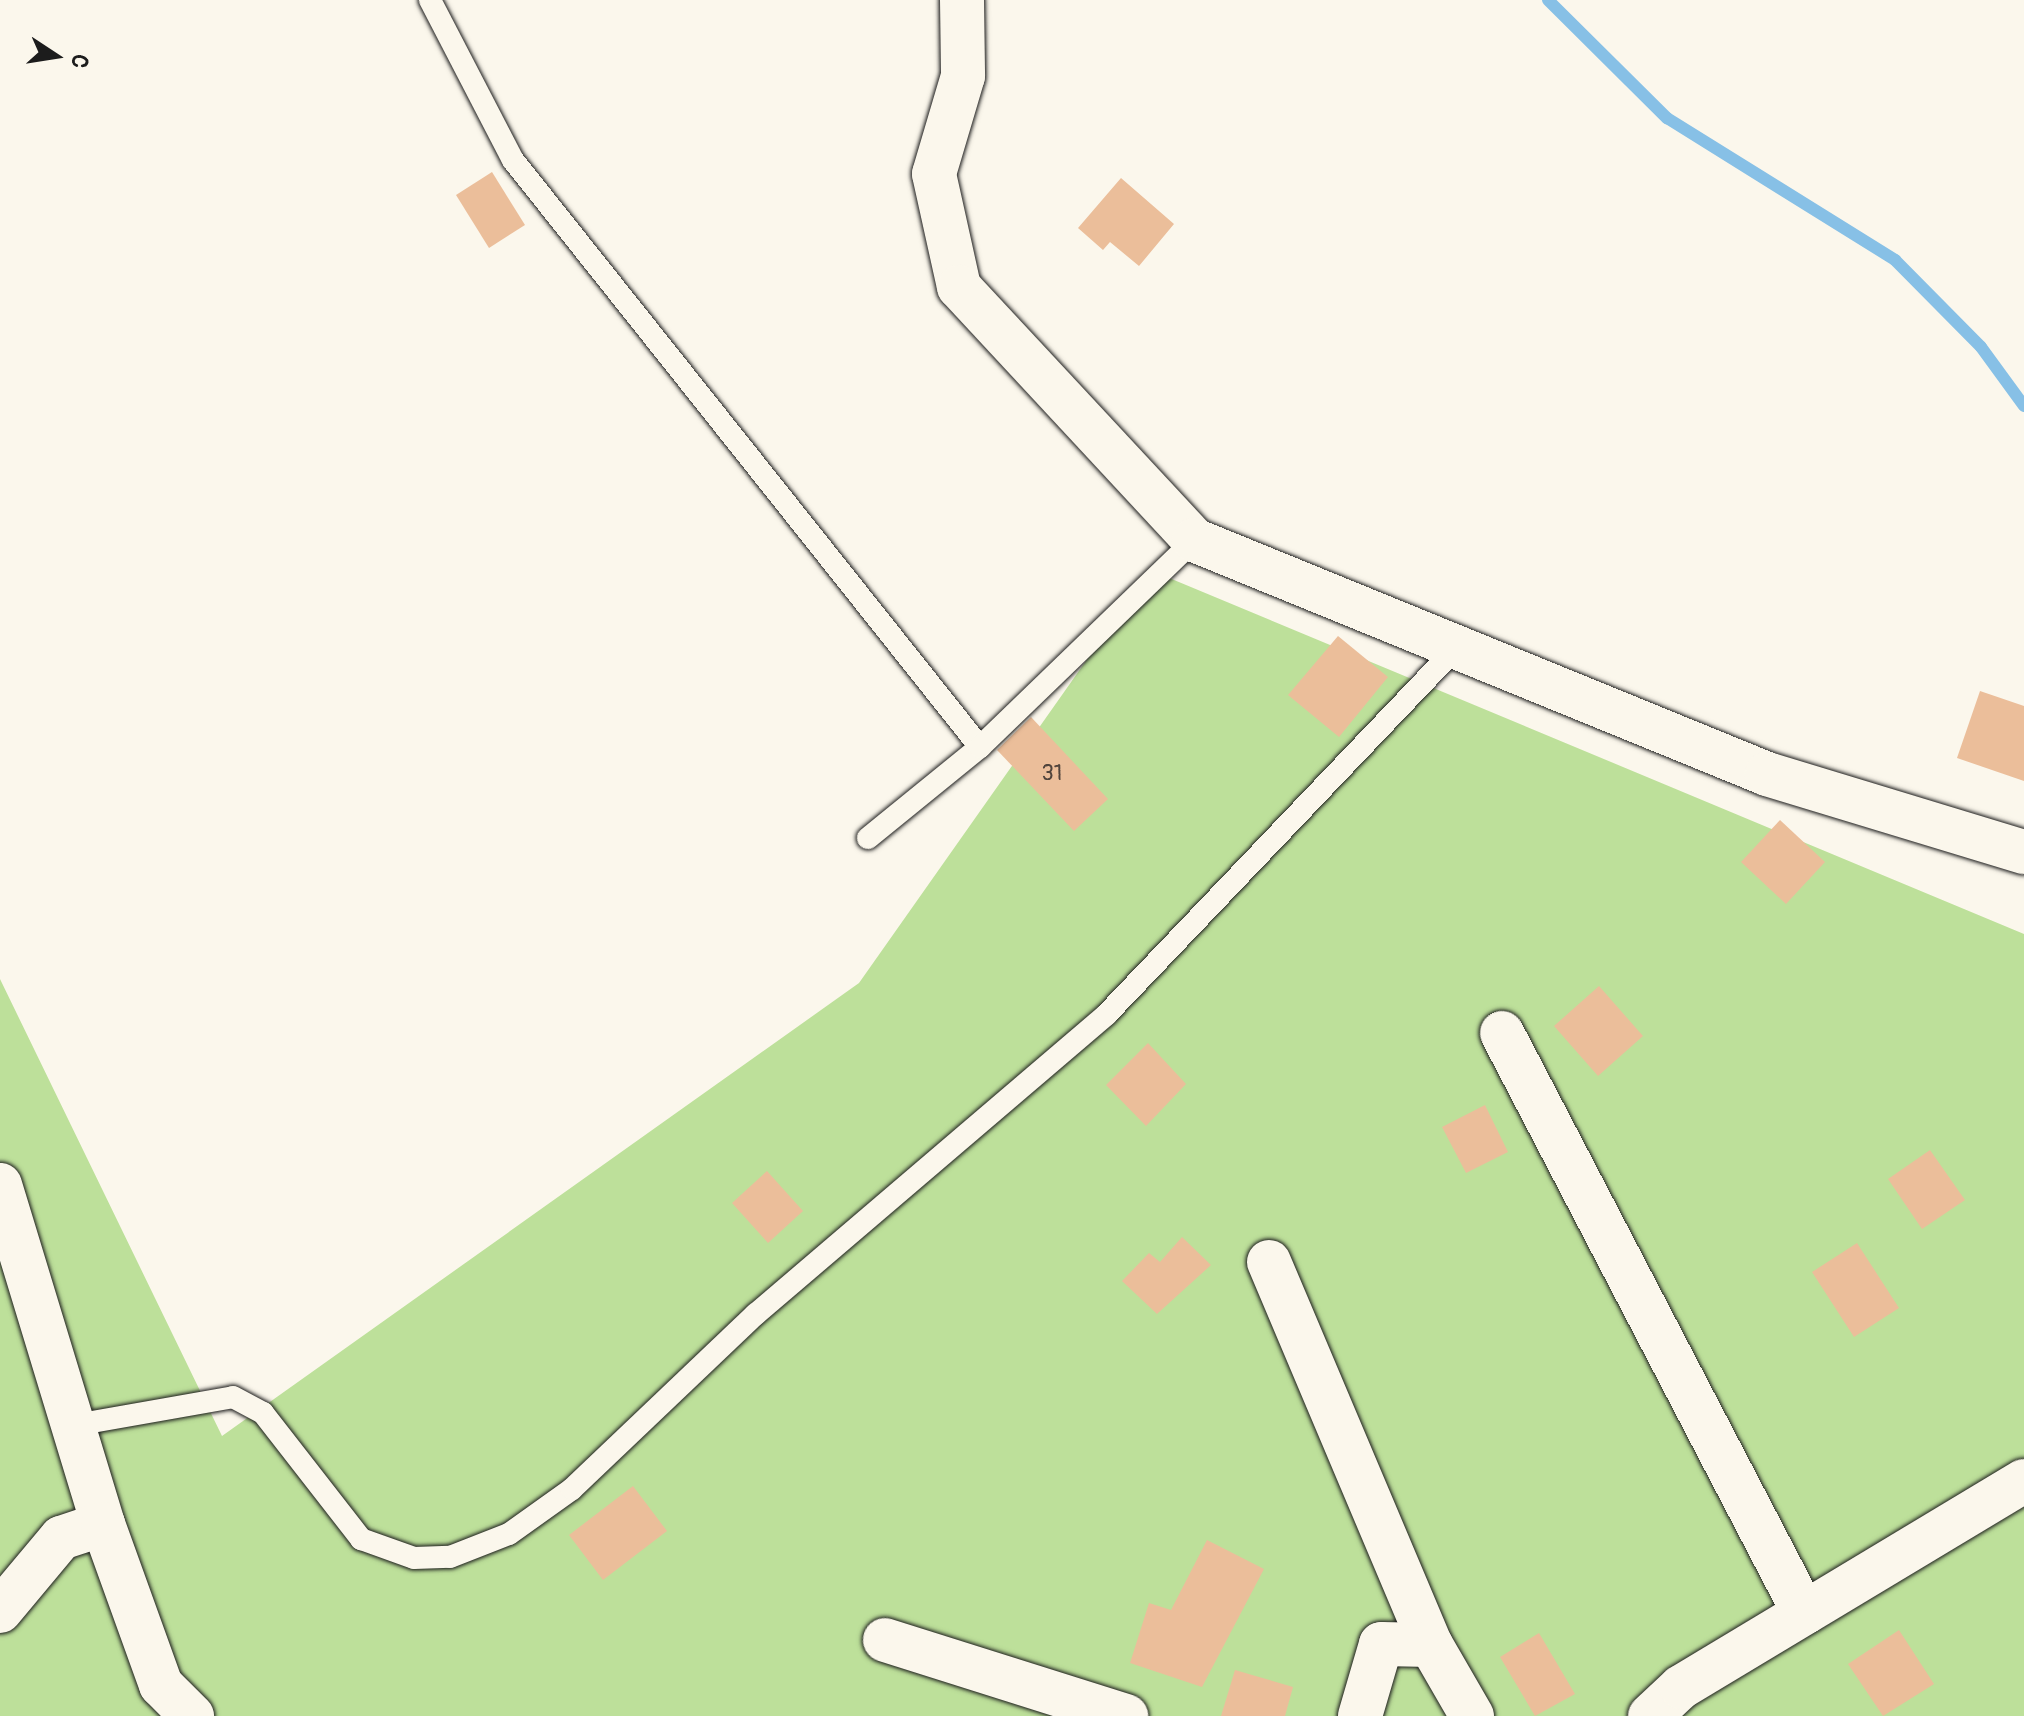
<!DOCTYPE html>
<meta charset="utf-8">
<style>
body{margin:0}
#map{position:relative;width:2024px;height:1716px;overflow:hidden;background:#fbf7ec;font-family:Pangolin,sans-serif}
div>[style]{position:absolute}
[style*='--x']{left:calc(var(--x)*1px);top:calc(var(--y)*1px);width:calc(var(--w)*1px);rotate:calc(var(--a)*1deg)}
.green>*{inset:0;background:#bde09a}
.stream>*{height:12px;margin:-6px;padding:0 6px;transform-origin:6px;border-radius:6px;background:#87c0e6}
.building>*{inset:0;background:#ebbe9a}
.roads{filter:drop-shadow(0 0 2px #1c1c1c) drop-shadow(0 0 2px #1c1c1c)}
.service>*{height:22px;margin:-11px;padding:0 11px;transform-origin:11px;border-radius:11px;background:#fbf7ec}
.minor>*{height:44px;margin:-22px;padding:0 22px;transform-origin:22px;border-radius:22px;background:#fbf7ec}
span{translate:-50% -50%;white-space:nowrap;text-align:center;line-height:1.15;-webkit-text-stroke:7px #fbf7ec;paint-order:stroke}
.number-label{font-size:22px;color:#50443c}
.number-label span{-webkit-text-stroke-width:0}
.north{position:absolute;left:16px;top:16px;width:80px;height:80px;-webkit-text-stroke:6px #fbf7ec;paint-order:stroke;rotate:102deg;font-size:22px;font-weight:700;line-height:32px;text-align:center;color:#1c1c1c}
.north::after{content:'';display:block;margin:auto;width:28px;height:36px;background:#1c1c1c;clip-path:polygon(50% 0,100% 100%,50% 72%,0 100%)}
</style>
<div id="map">
<div class="green">
<div style="clip-path:polygon(1150px 570px,2024px 934px,2024px 1716px,0 1716px,0 979px,222px 1436px,859px 983px)"></div>
</div>
<div class="stream">
<div style="--x:1548;--y:0;--w:168;--a:44.8"></div>
<div style="--x:1667;--y:118;--w:269;--a:31.9"></div>
<div style="--x:1895;--y:260;--w:122;--a:45.3"></div>
<div style="--x:1981;--y:347;--w:73;--a:53.9"></div>
</div>
<div class="building">
<div style="clip-path:polygon(492px 172px,525px 225px,489px 248px,456px 195px)"></div>
<div style="clip-path:polygon(1121px 178px,1174px 224px,1139px 266px,1110px 242px,1103px 250px,1078px 228px)"></div>
<div style="clip-path:polygon(1338px 636px,1388px 677px,1339px 737px,1288px 695px)"></div>
<div style="clip-path:polygon(1980px 691px,2024px 706px,2024px 781px,1957px 758px)"></div>
<div style="clip-path:polygon(1031px 717px,1108px 799px,1074px 831px,997px 750px)"></div>
<div style="clip-path:polygon(1780px 820px,1825px 862px,1786px 904px,1741px 862px)"></div>
<div style="clip-path:polygon(1599px 986px,1643px 1036px,1598px 1076px,1554px 1026px)"></div>
<div style="clip-path:polygon(1148px 1043px,1186px 1084px,1146px 1126px,1106px 1085px)"></div>
<div style="clip-path:polygon(1485px 1105px,1508px 1152px,1466px 1173px,1442px 1127px)"></div>
<div style="clip-path:polygon(1930px 1150px,1965px 1200px,1922px 1229px,1888px 1179px)"></div>
<div style="clip-path:polygon(767px 1171px,803px 1211px,768px 1243px,732px 1203px)"></div>
<div style="clip-path:polygon(1182px 1237px,1211px 1265px,1157px 1314px,1122px 1281px,1149px 1253px,1160px 1262px)"></div>
<div style="clip-path:polygon(1857px 1243px,1899px 1308px,1854px 1337px,1812px 1272px)"></div>
<div style="clip-path:polygon(633px 1486px,667px 1531px,603px 1580px,569px 1535px)"></div>
<div style="clip-path:polygon(1207px 1540px,1264px 1569px,1202px 1687px,1130px 1663px,1149px 1603px,1171px 1610px)"></div>
<div style="clip-path:polygon(1899px 1630px,1934px 1684px,1883px 1716px,1848px 1664px)"></div>
<div style="clip-path:polygon(1539px 1633px,1575px 1694px,1535px 1716px,1500px 1657px)"></div>
<div style="clip-path:polygon(1235px 1670px,1293px 1687px,1285px 1716px,1221px 1716px)"></div>
</div>
<div class="roads">
<div class="service">
<div style="--x:430;--y:0;--w:180;--a:62.6"></div>
<div style="--x:513;--y:160;--w:750;--a:51.5"></div>
<div style="--x:868;--y:838;--w:144;--a:-39.1"></div>
<div style="--x:980;--y:747;--w:298;--a:-44"></div>
<div style="--x:75;--y:1425;--w:160;--a:-10"></div>
<div style="--x:233;--y:1397;--w:34;--a:28"></div>
<div style="--x:263;--y:1413;--w:160;--a:52.1"></div>
<div style="--x:361;--y:1539;--w:56;--a:19.7"></div>
<div style="--x:414;--y:1558;--w:36;--a:-2"></div>
<div style="--x:450;--y:1557;--w:63;--a:-21.3"></div>
<div style="--x:509;--y:1534;--w:77;--a:-35.5"></div>
<div style="--x:572;--y:1489;--w:254;--a:-43.6"></div>
<div style="--x:756;--y:1314;--w:460;--a:-40.5"></div>
<div style="--x:1106;--y:1015;--w:509;--a:-46.35"></div>
</div>
<div class="minor">
<div style="--x:962;--y:0;--w:76;--a:89.2"></div>
<div style="--x:963;--y:76;--w:102;--a:106.5"></div>
<div style="--x:934;--y:174;--w:116;--a:77.5"></div>
<div style="--x:959;--y:287;--w:345;--a:47.1"></div>
<div style="--x:1194;--y:540;--w:619;--a:22.21"></div>
<div style="--x:1767;--y:774;--w:269;--a:16.9"></div>
<div style="--x:1502;--y:1033;--w:654;--a:62.49"></div>
<div style="--x:0;--y:1185;--w:354;--a:73.1"></div>
<div style="--x:103;--y:1524;--w:44;--a:161.6"></div>
<div style="--x:61;--y:1538;--w:95;--a:129.9"></div>
<div style="--x:1269;--y:1262;--w:416;--a:67.1"></div>
<div style="--x:103;--y:1524;--w:171;--a:70.2"></div>
<div style="--x:161;--y:1685;--w:44;--a:45"></div>
<div style="--x:885;--y:1640;--w:253;--a:17.5"></div>
<div style="--x:1360;--y:1716;--w:75;--a:-73.7"></div>
<div style="--x:1381;--y:1644;--w:50;--a:1.1"></div>
<div style="--x:1431;--y:1645;--w:82;--a:60"></div>
<div style="--x:1650;--y:1716;--w:42;--a:-43.1"></div>
<div style="--x:1681;--y:1687;--w:400;--a:-31"></div>
</div>
</div>
<div class="number-label">
<span style="left:1052px;top:774px">31</span>
</div>
<div class="north">С</div>
</div>
